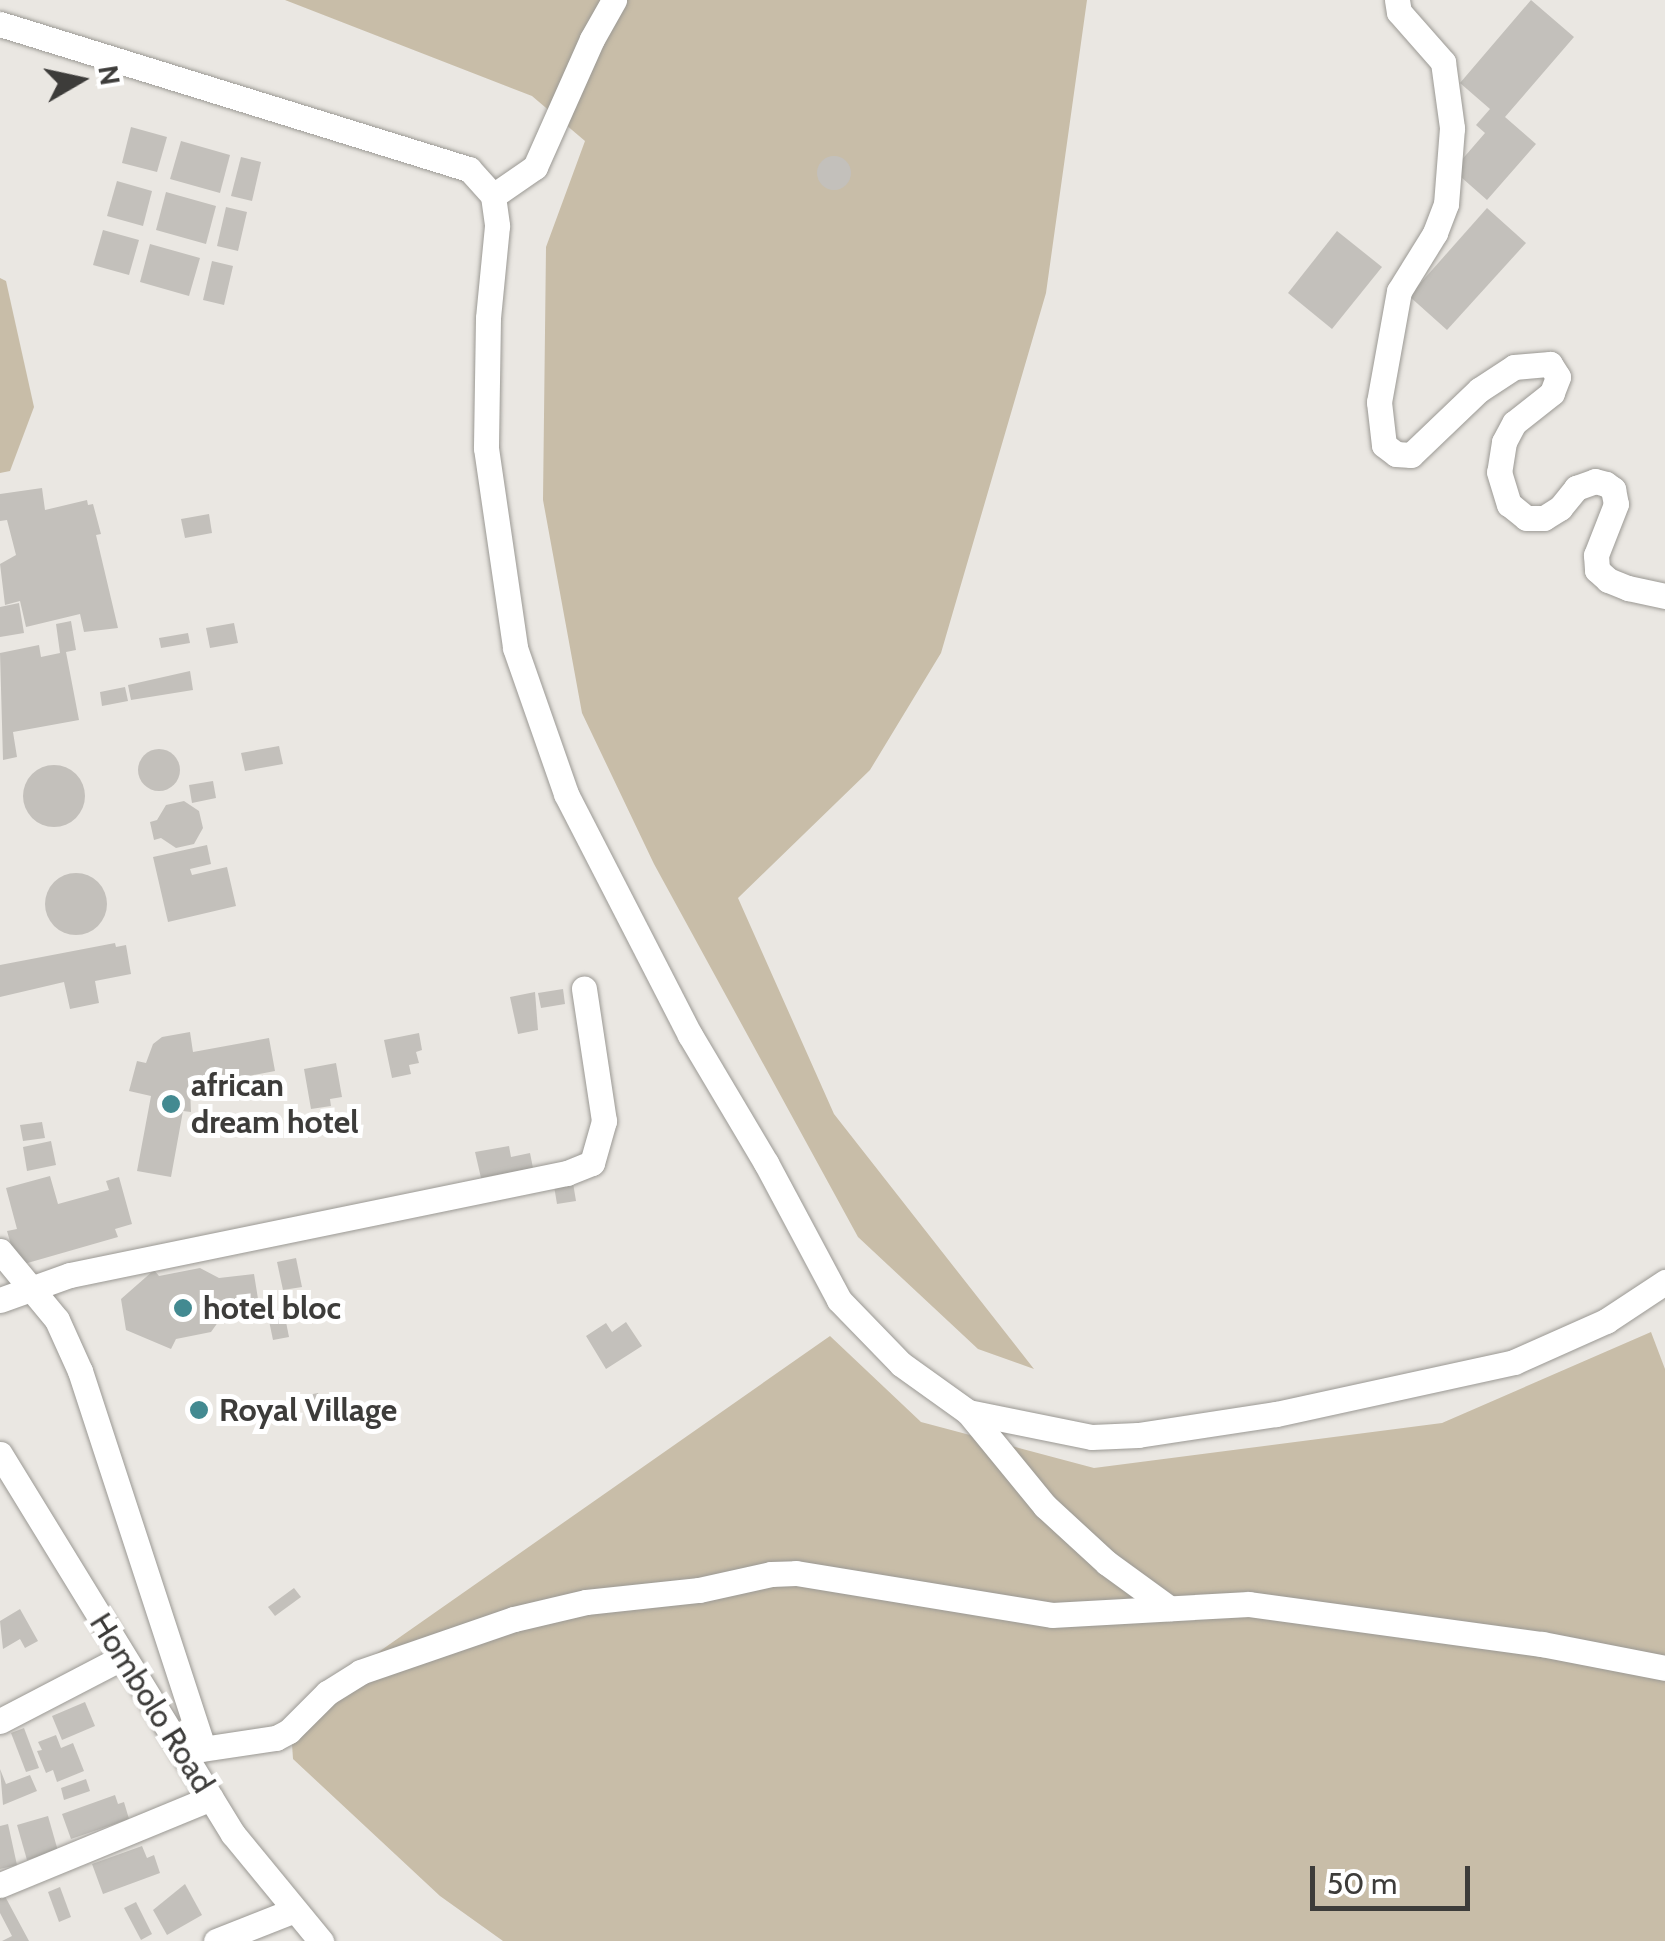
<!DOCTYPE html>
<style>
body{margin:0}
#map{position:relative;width:1665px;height:1941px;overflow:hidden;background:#eae7e2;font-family:Cabin,sans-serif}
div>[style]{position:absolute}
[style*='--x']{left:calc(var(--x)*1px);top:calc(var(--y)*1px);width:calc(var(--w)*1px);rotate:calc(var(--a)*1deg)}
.green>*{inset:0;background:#c8bda8}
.building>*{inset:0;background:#c3c0bb}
.round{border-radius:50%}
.roads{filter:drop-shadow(0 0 2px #9b9994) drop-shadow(0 0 2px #9b9994)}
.minor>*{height:25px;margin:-12.5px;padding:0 12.5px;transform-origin:12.5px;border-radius:12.5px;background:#fff}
.dots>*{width:28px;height:28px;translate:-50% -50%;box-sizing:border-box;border:5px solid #fff;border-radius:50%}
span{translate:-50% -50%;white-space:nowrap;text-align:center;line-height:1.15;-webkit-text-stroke:10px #fff;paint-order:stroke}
.poi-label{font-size:32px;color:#3d3c3a;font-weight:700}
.left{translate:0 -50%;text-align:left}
.street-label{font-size:32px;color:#3d3c3a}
.north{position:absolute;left:30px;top:30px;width:100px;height:100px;-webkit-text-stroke:8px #fff;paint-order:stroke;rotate:81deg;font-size:28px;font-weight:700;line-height:40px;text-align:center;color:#3d3c3a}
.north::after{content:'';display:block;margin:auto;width:35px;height:45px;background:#3d3c3a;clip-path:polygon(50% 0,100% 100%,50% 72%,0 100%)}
.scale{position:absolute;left:1310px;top:1866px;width:160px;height:45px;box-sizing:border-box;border:5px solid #3d3c3a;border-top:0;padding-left:12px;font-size:30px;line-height:35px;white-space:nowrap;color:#3d3c3a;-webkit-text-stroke:8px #fff;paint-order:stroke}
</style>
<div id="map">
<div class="green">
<div style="clip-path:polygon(285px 0,1087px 0,1046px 293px,941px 653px,870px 770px,738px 898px,834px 1114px,1034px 1369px,978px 1349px,858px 1237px,654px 864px,582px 713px,543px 500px,546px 247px,585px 141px,532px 96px)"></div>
<div style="clip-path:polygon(0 278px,6px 281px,34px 407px,10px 471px,0 473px)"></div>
<div style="clip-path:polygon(1651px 1332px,1665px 1369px,1665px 1941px,503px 1941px,440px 1896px,293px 1759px,290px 1714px,830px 1336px,921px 1422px,1094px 1468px,1442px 1423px)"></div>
</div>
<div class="building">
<div style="clip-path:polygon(1531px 0,1574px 37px,1505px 117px,1536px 144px,1487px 200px,1453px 170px,1485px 133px,1476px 125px,1490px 109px,1460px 83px)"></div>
<div style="clip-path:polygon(131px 127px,167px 137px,157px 172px,122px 163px)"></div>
<div style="clip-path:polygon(181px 141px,230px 155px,220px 193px,170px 179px)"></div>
<div class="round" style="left:817px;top:156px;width:34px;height:34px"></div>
<div style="clip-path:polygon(241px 157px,261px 162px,252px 201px,231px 196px)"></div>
<div style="clip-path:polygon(117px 181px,152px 191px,143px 226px,107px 216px)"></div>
<div style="clip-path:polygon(166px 192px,216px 206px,206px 244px,156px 230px)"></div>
<div style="clip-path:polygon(226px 207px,247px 212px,238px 251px,217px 246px)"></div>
<div style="clip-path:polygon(1487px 208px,1526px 243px,1447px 330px,1409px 296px)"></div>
<div style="clip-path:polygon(103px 230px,139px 240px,129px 275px,93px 265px)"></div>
<div style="clip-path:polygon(1337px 231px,1382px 267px,1332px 329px,1288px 293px)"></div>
<div style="clip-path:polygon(150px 244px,200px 258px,189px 296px,140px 282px)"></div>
<div style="clip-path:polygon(212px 261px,233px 266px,224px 305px,203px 300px)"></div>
<div style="clip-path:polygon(42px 488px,45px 510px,87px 500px,88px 505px,93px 504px,101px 534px,96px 535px,118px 628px,84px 632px,80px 614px,26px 627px,20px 601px,5px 605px,0 564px,16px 555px,7px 520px,0 521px,0 494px)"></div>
<div style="clip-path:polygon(209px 514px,212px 533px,185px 538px,181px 519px)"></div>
<div style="clip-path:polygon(19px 603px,24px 633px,0 637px,0 607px)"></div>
<div style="clip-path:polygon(71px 621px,76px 650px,66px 652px,79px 720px,13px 732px,17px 757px,3px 760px,0 653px,39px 645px,41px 657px,60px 653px,56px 624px)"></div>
<div style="clip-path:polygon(234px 623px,238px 643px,210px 648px,206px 628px)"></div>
<div style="clip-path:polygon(188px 633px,190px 643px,161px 648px,159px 638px)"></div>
<div style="clip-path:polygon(190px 671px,193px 690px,131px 700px,128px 685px)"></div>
<div style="clip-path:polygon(125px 687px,128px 701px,102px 706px,100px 692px)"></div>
<div style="clip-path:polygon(279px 746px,283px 764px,245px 771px,241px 753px)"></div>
<div class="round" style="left:138px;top:749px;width:42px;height:42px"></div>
<div class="round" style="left:23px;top:765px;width:62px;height:62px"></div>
<div style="clip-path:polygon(213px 781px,216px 798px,192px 803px,189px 785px)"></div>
<div style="clip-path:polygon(184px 801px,199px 811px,203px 828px,194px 844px,176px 848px,161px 838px,154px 840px,150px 822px,157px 820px,166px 805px)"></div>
<div style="clip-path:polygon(207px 845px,211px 864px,190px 869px,192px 875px,227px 867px,236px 906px,168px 922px,153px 857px)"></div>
<div class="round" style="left:45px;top:873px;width:62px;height:62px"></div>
<div style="clip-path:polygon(115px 943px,116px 947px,126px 945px,131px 974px,95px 981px,99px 1003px,70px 1009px,64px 982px,0 997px,0 965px)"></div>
<div style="clip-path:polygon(563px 989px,565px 1004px,541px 1008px,538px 993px)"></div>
<div style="clip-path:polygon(535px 992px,538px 1030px,518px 1034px,510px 997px)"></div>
<div style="clip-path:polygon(190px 1032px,193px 1052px,269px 1038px,275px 1071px,190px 1087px,191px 1112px,183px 1111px,171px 1177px,137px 1171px,151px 1096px,129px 1091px,137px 1061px,146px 1063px,153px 1044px,162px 1037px)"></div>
<div style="clip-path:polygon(419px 1033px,422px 1050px,416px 1052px,419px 1063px,409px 1065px,411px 1074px,392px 1078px,384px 1040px)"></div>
<div style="clip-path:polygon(336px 1063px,342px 1097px,330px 1099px,331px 1106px,311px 1109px,304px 1069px)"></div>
<div style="clip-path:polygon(42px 1122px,45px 1138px,23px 1141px,20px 1125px)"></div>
<div style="clip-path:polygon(51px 1141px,56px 1165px,27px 1171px,23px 1147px)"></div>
<div style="clip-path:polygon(509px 1146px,511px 1157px,530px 1153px,533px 1168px,481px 1178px,475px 1152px)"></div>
<div style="clip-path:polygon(50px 1176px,58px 1204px,109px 1190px,106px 1181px,119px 1177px,132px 1224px,115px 1229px,118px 1237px,17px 1266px,7px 1231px,17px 1229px,6px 1188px)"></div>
<div style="clip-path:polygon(573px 1183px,576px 1201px,557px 1204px,554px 1186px)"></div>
<div style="clip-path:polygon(296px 1258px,302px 1287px,283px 1290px,277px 1262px)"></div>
<div style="clip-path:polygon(200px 1268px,219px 1278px,254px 1274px,259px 1305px,226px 1311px,211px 1332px,176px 1339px,171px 1349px,126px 1330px,121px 1299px,154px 1270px,159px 1276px)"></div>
<div style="clip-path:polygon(284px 1312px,289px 1337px,273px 1340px,268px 1316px)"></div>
<div style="clip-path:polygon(626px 1322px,642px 1346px,606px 1369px,586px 1336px,606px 1323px,612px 1332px)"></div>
<div style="clip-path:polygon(318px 1393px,322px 1411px,307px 1414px,303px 1396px)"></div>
<div style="clip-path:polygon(294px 1588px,301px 1597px,275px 1616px,268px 1607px)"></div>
<div style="clip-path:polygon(20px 1609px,38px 1641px,25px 1648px,20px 1639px,3px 1649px,0 1621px)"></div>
<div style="clip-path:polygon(85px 1702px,95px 1726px,62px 1740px,52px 1716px)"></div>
<div style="clip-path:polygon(24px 1728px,39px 1768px,26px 1772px,11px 1733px)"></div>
<div style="clip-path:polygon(56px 1735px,61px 1748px,73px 1743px,84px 1771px,57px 1782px,53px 1770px,46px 1773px,37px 1751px,42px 1750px,38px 1742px)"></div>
<div style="clip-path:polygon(0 1769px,6px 1784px,30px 1775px,37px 1791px,3px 1805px)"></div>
<div style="clip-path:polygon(86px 1779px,90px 1791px,64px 1800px,61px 1788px)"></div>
<div style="clip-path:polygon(115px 1795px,118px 1804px,124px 1802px,129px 1819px,71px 1839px,62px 1814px)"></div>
<div style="clip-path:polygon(48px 1816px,58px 1851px,27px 1860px,17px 1825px)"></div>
<div style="clip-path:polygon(8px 1824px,17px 1865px,0 1869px,0 1826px)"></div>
<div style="clip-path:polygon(142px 1846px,147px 1858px,154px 1855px,160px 1873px,103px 1894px,92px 1864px)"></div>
<div style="clip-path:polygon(185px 1884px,202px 1915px,167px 1935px,153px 1910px)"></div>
<div style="clip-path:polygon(0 1887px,29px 1941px,2px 1941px,12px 1936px,0 1913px)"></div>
<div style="clip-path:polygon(60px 1887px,71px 1917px,59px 1922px,48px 1892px)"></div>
<div style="clip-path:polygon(136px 1902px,152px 1934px,141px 1940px,124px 1908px)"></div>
</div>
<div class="roads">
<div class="minor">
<div style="--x:1397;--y:0;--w:12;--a:81"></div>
<div style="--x:1399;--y:12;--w:67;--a:48.7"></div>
<div style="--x:1443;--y:62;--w:67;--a:82.2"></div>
<div style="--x:1452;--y:128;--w:76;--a:94.5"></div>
<div style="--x:1446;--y:204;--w:31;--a:111"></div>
<div style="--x:1435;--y:233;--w:68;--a:121.8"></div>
<div style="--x:1399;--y:291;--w:113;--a:100.2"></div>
<div style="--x:1379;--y:402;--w:43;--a:83.4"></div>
<div style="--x:1384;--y:445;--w:15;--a:37"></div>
<div style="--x:1396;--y:454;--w:15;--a:4"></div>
<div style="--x:1411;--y:455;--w:94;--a:-43.7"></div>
<div style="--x:1479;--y:390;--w:42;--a:-33.3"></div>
<div style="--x:1514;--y:367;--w:36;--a:-5"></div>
<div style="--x:1550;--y:364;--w:15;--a:58"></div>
<div style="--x:1558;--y:377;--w:17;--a:111"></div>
<div style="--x:1552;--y:393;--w:48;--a:141.7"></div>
<div style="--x:1514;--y:423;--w:21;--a:118"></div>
<div style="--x:1504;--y:442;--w:30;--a:99"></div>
<div style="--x:1499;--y:472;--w:34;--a:73"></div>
<div style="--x:1509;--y:504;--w:22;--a:39"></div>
<div style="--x:1526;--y:518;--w:18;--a:0"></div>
<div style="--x:1544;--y:518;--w:19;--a:-32"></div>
<div style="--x:1560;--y:508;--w:26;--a:-51"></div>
<div style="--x:1576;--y:488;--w:20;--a:-20"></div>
<div style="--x:1595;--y:481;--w:11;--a:15"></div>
<div style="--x:1606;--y:484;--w:9;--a:36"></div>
<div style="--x:1613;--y:489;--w:15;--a:79"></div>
<div style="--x:1616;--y:504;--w:55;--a:111.4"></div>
<div style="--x:1596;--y:555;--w:15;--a:86"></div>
<div style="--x:1597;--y:570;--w:15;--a:42"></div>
<div style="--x:1608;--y:580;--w:22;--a:22"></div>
<div style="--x:1628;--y:588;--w:38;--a:12"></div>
<div style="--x:0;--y:24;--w:491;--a:17.2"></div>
<div style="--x:469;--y:169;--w:36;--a:48"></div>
<div style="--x:493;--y:196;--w:30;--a:82"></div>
<div style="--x:497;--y:226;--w:92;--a:95.6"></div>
<div style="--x:488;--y:318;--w:130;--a:90.9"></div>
<div style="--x:486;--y:448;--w:202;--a:81.7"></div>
<div style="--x:515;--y:648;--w:155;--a:70.7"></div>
<div style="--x:566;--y:794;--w:271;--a:62.8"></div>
<div style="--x:690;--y:1035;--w:149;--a:59.3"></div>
<div style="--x:766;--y:1163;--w:155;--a:61.9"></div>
<div style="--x:839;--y:1300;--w:89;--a:45.9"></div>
<div style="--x:901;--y:1364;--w:82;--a:35.6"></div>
<div style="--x:968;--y:1412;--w:126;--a:11.4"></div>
<div style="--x:1092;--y:1437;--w:46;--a:-2.5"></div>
<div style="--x:1138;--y:1435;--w:140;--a:-8.7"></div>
<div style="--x:1276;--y:1414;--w:244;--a:-12.3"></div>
<div style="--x:1514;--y:1362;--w:101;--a:-24"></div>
<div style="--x:1606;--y:1321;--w:71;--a:-33.5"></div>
<div style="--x:493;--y:196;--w:51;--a:-34.6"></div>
<div style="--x:535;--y:167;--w:140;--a:-66"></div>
<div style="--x:592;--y:39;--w:45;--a:-60.6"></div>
<div style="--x:0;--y:1251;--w:89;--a:50.4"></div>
<div style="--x:57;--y:1320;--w:56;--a:65.7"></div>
<div style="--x:80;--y:1371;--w:397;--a:71.9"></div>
<div style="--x:0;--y:1300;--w:74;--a:-19.7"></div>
<div style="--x:70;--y:1275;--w:507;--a:-11.6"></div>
<div style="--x:567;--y:1173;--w:27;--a:-22"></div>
<div style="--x:592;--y:1163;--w:44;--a:-74.1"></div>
<div style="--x:604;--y:1121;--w:134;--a:-98.6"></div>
<div style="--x:968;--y:1412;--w:122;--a:50.7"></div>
<div style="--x:1045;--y:1506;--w:84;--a:42.6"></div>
<div style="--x:1107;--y:1563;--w:77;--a:36"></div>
<div style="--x:0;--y:1454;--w:446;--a:58.5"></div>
<div style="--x:233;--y:1834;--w:139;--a:50.6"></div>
<div style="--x:0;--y:1721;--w:139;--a:-27.5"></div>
<div style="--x:182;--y:1752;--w:95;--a:-8.5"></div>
<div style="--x:276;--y:1738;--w:15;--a:-28"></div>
<div style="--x:289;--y:1731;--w:54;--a:-45"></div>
<div style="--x:327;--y:1693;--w:39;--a:-32"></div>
<div style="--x:360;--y:1672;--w:163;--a:-19"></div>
<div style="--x:514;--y:1619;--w:74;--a:-13.3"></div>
<div style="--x:586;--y:1602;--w:114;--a:-6.1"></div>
<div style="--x:699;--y:1590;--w:74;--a:-12.5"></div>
<div style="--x:771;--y:1574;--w:25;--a:-2"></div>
<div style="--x:796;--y:1573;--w:259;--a:9.3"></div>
<div style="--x:1052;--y:1615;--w:197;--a:-3.2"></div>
<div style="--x:1249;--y:1604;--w:296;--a:7.8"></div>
<div style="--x:1542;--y:1644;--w:125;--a:11"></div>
<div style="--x:0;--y:1885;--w:228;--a:-22.4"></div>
<div style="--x:216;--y:1941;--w:82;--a:-21.5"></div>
</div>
</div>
<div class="dots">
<div style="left:171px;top:1104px;background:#438a91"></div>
<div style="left:183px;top:1308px;background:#438a91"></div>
<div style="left:199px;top:1410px;background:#438a91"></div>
</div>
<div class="poi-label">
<span class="left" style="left:191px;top:1104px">african<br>dream hotel</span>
<span class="left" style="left:203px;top:1308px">hotel bloc</span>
<span class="left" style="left:219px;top:1410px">Royal Village</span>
</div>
<div class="street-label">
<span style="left:152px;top:1703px;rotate:58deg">Hombolo Road</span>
</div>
<div class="north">N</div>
<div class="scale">50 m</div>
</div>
